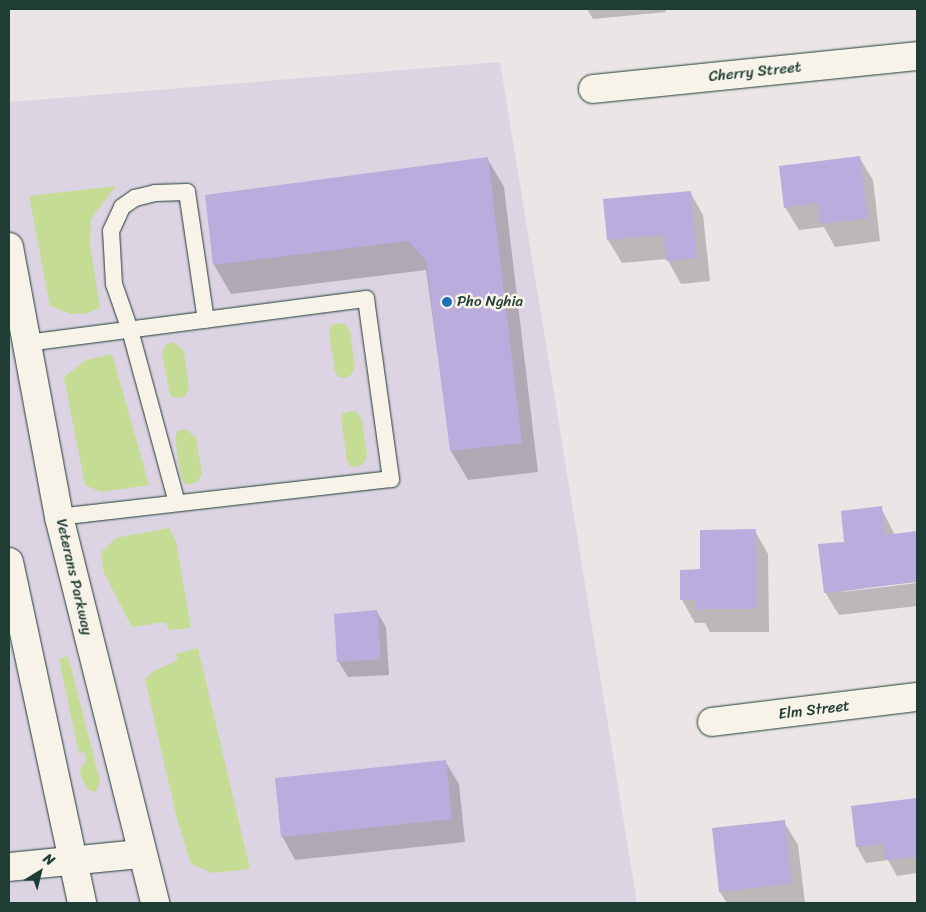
<!DOCTYPE html>
<style>
body{margin:0}
#map{position:relative;width:926px;height:912px;overflow:hidden;background:#ebe5e6;font-family:Sriracha,sans-serif}
div>[style]{position:absolute}
[style*='--x']{left:calc(var(--x)*1px);top:calc(var(--y)*1px);width:calc(var(--w)*1px);rotate:calc(var(--a)*1deg)}
.built>*{inset:0;background:#dcd4e3}
.green>*{inset:0;background:#c4dc93}
.shadow>*{inset:0;background:#0003}
.building>*{inset:0;background:#baacdc}
.roads{filter:drop-shadow(0 0 1px #1f3d34) drop-shadow(0 0 1px #1f3d34)}
.lane>*{height:16px;margin:-8px;padding:0 8px;transform-origin:8px;border-radius:8px;background:#f7f3e8}
.street>*{height:28px;margin:-14px;padding:0 14px;transform-origin:14px;border-radius:14px;background:#f7f3e8}
.secondary>*{height:28px;margin:-14px;padding:0 14px;transform-origin:14px;border-radius:14px;background:#f7f3e8}
.dots>*{width:14px;height:14px;translate:-50% -50%;box-sizing:border-box;border:2px solid #f7f3e8;border-radius:50%}
span{translate:-50% -50%;white-space:nowrap;text-align:center;line-height:1.15;-webkit-text-stroke:5px #f7f3e8;paint-order:stroke}
.street-label{font-size:15px;color:#1f3d34}
.poi-label{font-size:15px;color:#1f3d34}
.left{translate:0 -50%;text-align:left}
.frame{position:absolute;inset:0;border:10px solid #1f3d34;pointer-events:none}
.north{position:absolute;left:15px;top:847px;width:50px;height:50px;-webkit-text-stroke:4px #f7f3e8;paint-order:stroke;rotate:36deg;font-size:14px;font-weight:700;line-height:20px;text-align:center;color:#1f3d34}
.north::after{content:'';display:block;margin:auto;width:18px;height:22px;background:#1f3d34;clip-path:polygon(50% 0,100% 100%,50% 72%,0 100%)}
</style>
<div id="map">
<div class="built">
<div style="clip-path:polygon(500px 62px,637px 903px,9px 903px,9px 102px)"></div>
</div>
<div class="green">
<div style="clip-path:polygon(116px 186px,91px 219px,90px 245px,100px 308px,85px 314px,71px 314px,50px 306px,29px 196px)"></div>
<div style="clip-path:polygon(339px 323px,345px 324px,350px 331px,355px 367px,351px 375px,346px 378px,338px 377px,335px 371px,329px 332px,331px 325px)"></div>
<div style="clip-path:polygon(173px 342px,184px 351px,189px 388px,185px 396px,180px 398px,172px 397px,169px 391px,162px 352px,165px 345px)"></div>
<div style="clip-path:polygon(112px 354px,149px 485px,101px 492px,85px 485px,64px 377px,86px 360px)"></div>
<div style="clip-path:polygon(351px 411px,357px 412px,362px 420px,367px 456px,363px 464px,358px 467px,350px 466px,347px 460px,341px 420px,343px 413px)"></div>
<div style="clip-path:polygon(186px 429px,196px 438px,202px 474px,198px 482px,192px 484px,185px 484px,181px 477px,175px 438px,177px 431px)"></div>
<div style="clip-path:polygon(169px 528px,176px 541px,191px 628px,170px 630px,165px 622px,132px 627px,104px 573px,101px 552px,116px 538px)"></div>
<div style="clip-path:polygon(198px 648px,250px 869px,212px 873px,191px 864px,178px 823px,145px 680px,152px 672px,178px 660px,176px 654px)"></div>
<div style="clip-path:polygon(68px 656px,100px 781px,96px 792px,88px 790px,82px 779px,80px 769px,86px 761px,84px 751px,79px 754px,59px 659px)"></div>
</div>
<div class="shadow">
<div style="clip-path:polygon(587px 9px,665px 9px,666px 12px,593px 19px)"></div>
<div style="clip-path:polygon(859px 157px,873px 180px,880px 241px,835px 247px,824px 227px,799px 230px,785px 207px)"></div>
<div style="clip-path:polygon(487px 158px,504px 187px,538px 472px,468px 480px,451px 451px,426px 270px,231px 294px,214px 265px)"></div>
<div style="clip-path:polygon(690px 192px,703px 215px,710px 281px,681px 284px,667px 259px,622px 263px,608px 240px,604px 200px)"></div>
<div style="clip-path:polygon(881px 508px,895px 535px,917px 532px,917px 580px,834px 593px,917px 583px,917px 606px,839px 615px,825px 592px,846px 543px)"></div>
<div style="clip-path:polygon(755px 531px,768px 554px,769px 632px,710px 632px,705px 623px,695px 623px,682px 600px)"></div>
<div style="clip-path:polygon(377px 612px,386px 627px,389px 675px,348px 677px,338px 661px)"></div>
<div style="clip-path:polygon(445px 761px,459px 784px,465px 842px,295px 860px,282px 836px)"></div>
<div style="clip-path:polygon(917px 799px,917px 873px,897px 876px,888px 860px,866px 863px,857px 847px,852px 807px)"></div>
<div style="clip-path:polygon(784px 822px,798px 845px,805px 903px,727px 903px,720px 892px)"></div>
</div>
<div class="building">
<div style="clip-path:polygon(860px 156px,868px 218px,820px 224px,818px 203px,784px 208px,779px 166px)"></div>
<div style="clip-path:polygon(488px 157px,522px 443px,450px 451px,426px 260px,408px 241px,213px 265px,205px 195px)"></div>
<div style="clip-path:polygon(691px 191px,697px 258px,666px 261px,664px 235px,607px 240px,603px 199px)"></div>
<div style="clip-path:polygon(882px 506px,885px 535px,917px 531px,917px 582px,824px 593px,818px 544px,844px 542px,841px 511px)"></div>
<div style="clip-path:polygon(756px 529px,756px 609px,696px 609px,696px 600px,680px 600px,680px 570px,700px 569px,700px 530px)"></div>
<div style="clip-path:polygon(377px 610px,381px 659px,337px 662px,334px 614px)"></div>
<div style="clip-path:polygon(446px 760px,452px 819px,281px 837px,275px 778px)"></div>
<div style="clip-path:polygon(917px 798px,917px 857px,886px 860px,884px 844px,856px 847px,851px 806px)"></div>
<div style="clip-path:polygon(785px 820px,792px 883px,719px 892px,712px 828px)"></div>
</div>
<div class="roads">
<div class="lane">
<div style="--x:27;--y:343;--w:342;--a:-7.4"></div>
<div style="--x:366;--y:299;--w:182;--a:82.1"></div>
<div style="--x:391;--y:479;--w:334;--a:173.5"></div>
<div style="--x:177;--y:503;--w:179;--a:-105.2"></div>
<div style="--x:130;--y:330;--w:49;--a:-109.2"></div>
<div style="--x:114;--y:284;--w:53;--a:-93.2"></div>
<div style="--x:111;--y:231;--w:26;--a:-65"></div>
<div style="--x:122;--y:207;--w:16;--a:-35"></div>
<div style="--x:135;--y:198;--w:21;--a:-14"></div>
<div style="--x:155;--y:193;--w:32;--a:-2"></div>
<div style="--x:187;--y:192;--w:129;--a:81.6"></div>
</div>
<div class="street">
<div style="--x:593;--y:89;--w:326;--a:-5.8"></div>
<div style="--x:712;--y:722;--w:207;--a:-7"></div>
<div style="--x:9;--y:867;--w:132;--a:-5.7"></div>
</div>
<div class="secondary">
<div style="--x:9;--y:247;--w:275;--a:79.5"></div>
<div style="--x:59;--y:517;--w:398;--a:76"></div>
<div style="--x:9;--y:562;--w:349;--a:77.9"></div>
</div>
</div>
<div class="dots">
<div style="left:447px;top:302px;background:#1f6fb2"></div>
</div>
<div class="street-label">
<span style="left:755px;top:72px;rotate:-6deg">Cherry Street</span>
<span style="left:74px;top:577px;rotate:77deg">Veterans Parkway</span>
<span style="left:814px;top:710px;rotate:-7deg">Elm Street</span>
</div>
<div class="poi-label">
<span class="left" style="left:457px;top:302px">Pho Nghia</span>
</div>
<div class="frame"></div>
<div class="north">N</div>
</div>
